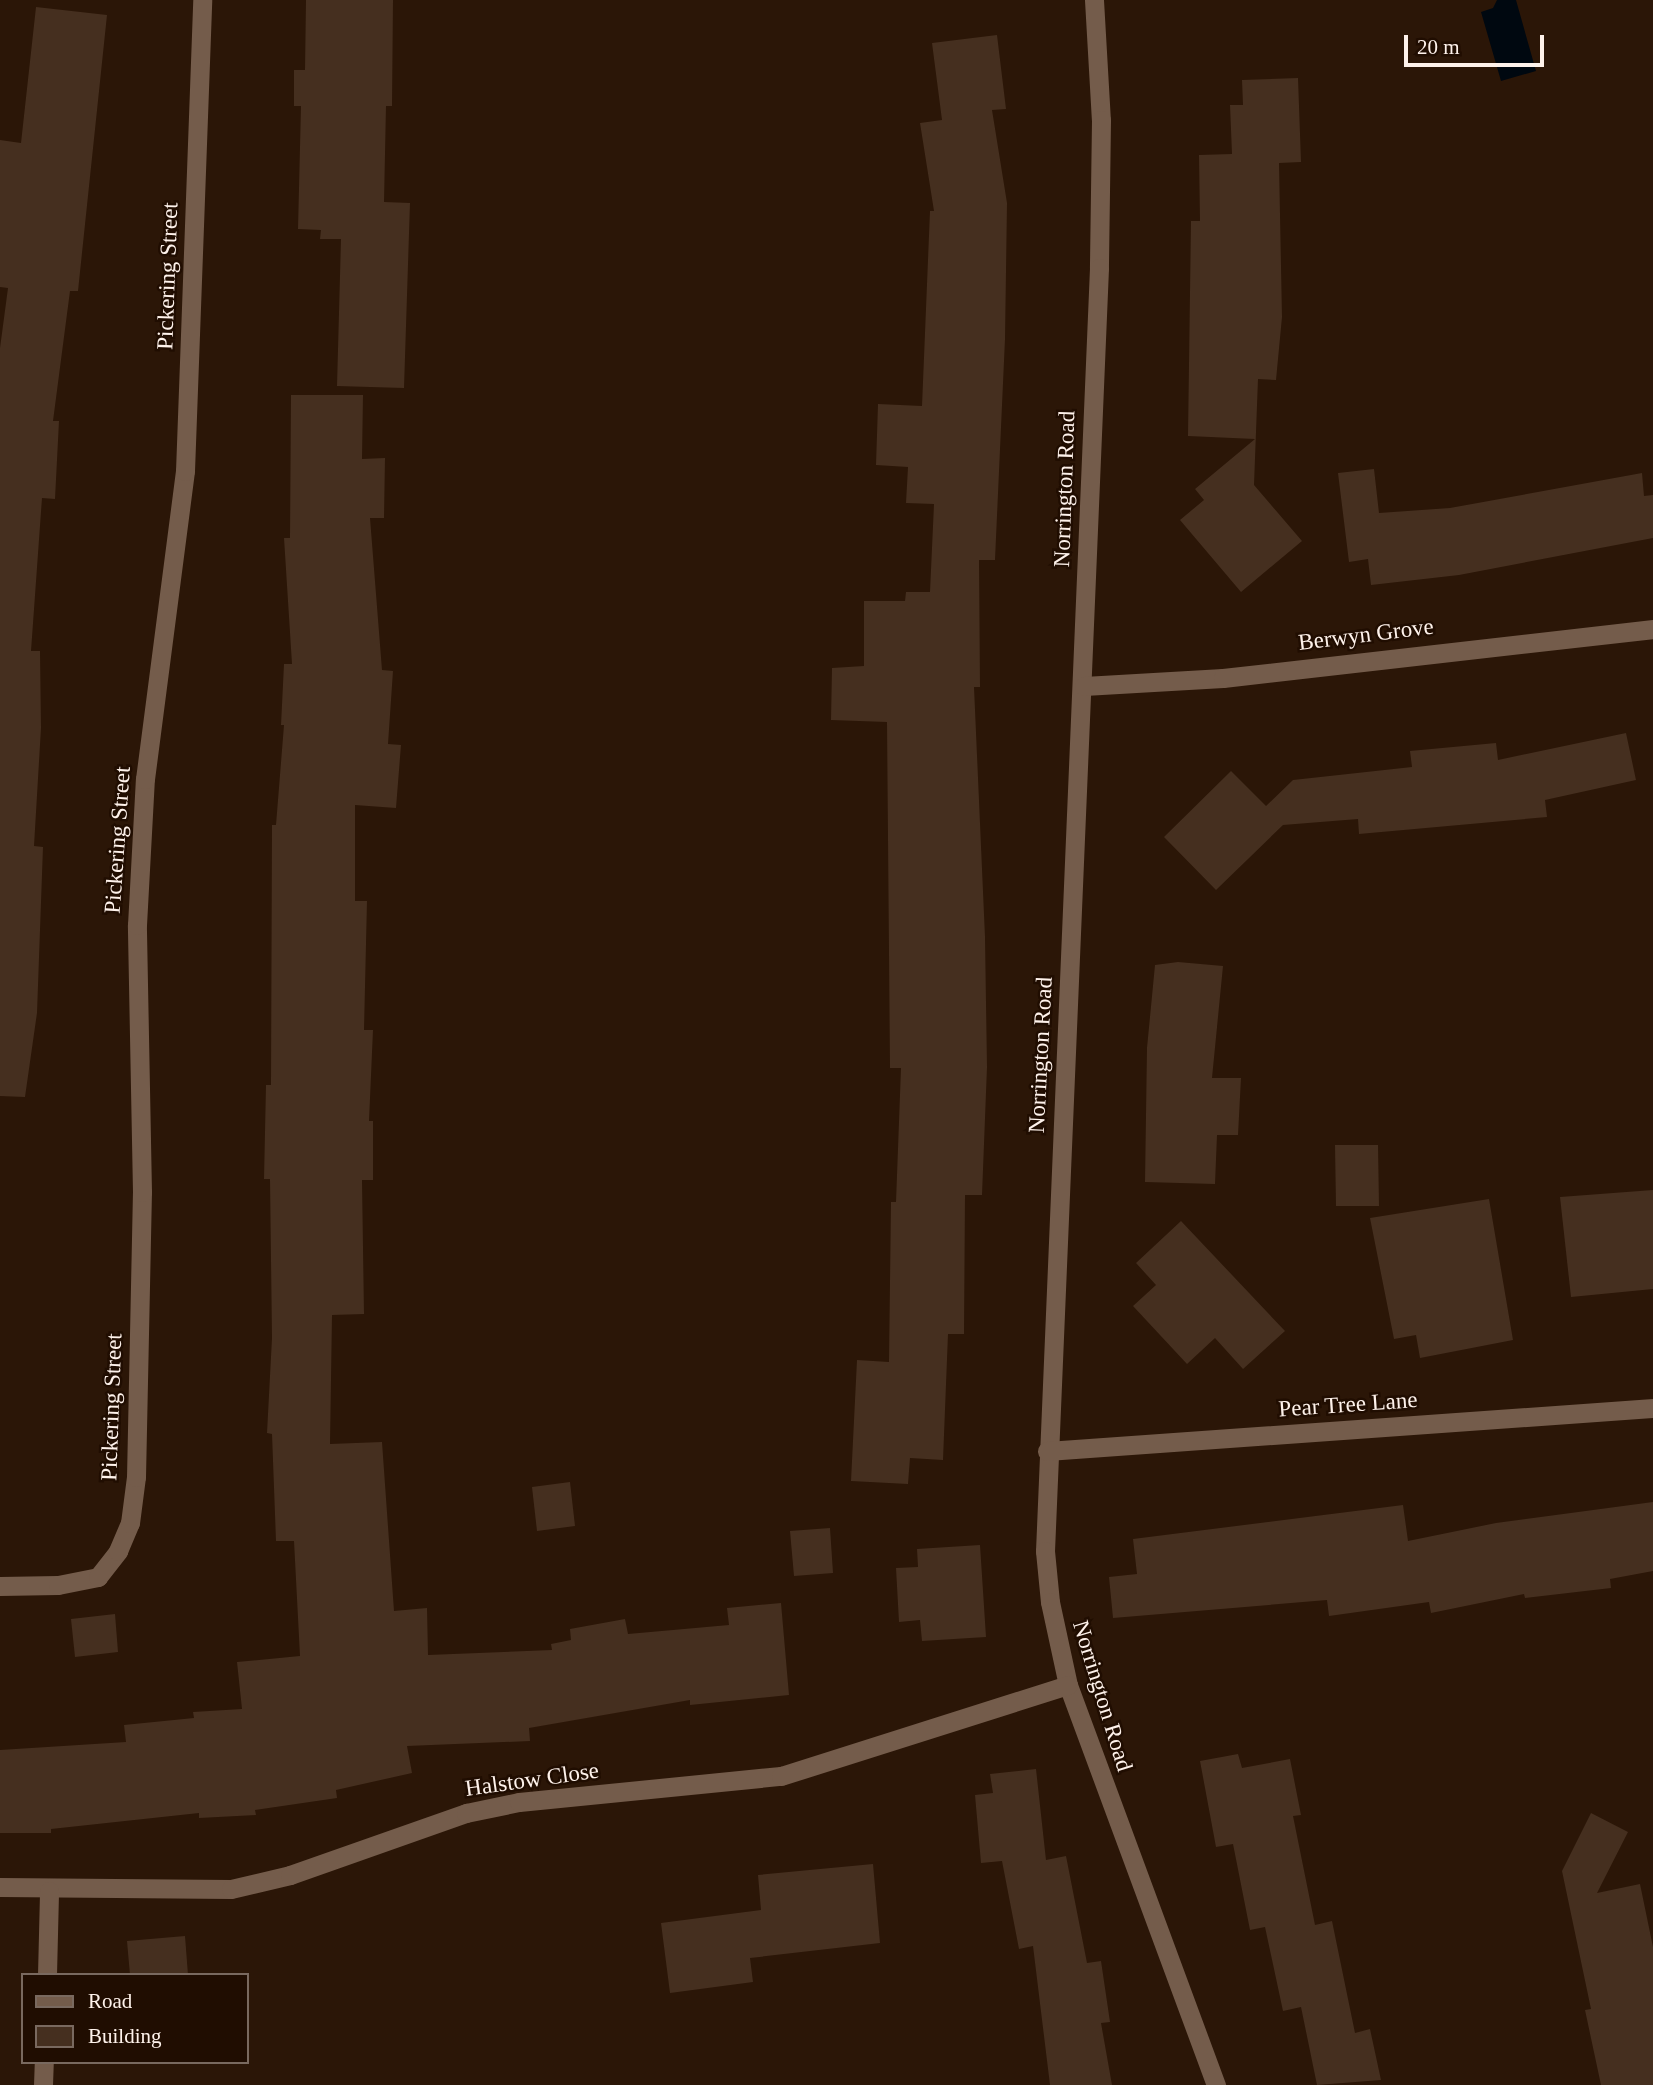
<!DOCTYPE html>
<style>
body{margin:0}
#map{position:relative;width:1653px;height:2085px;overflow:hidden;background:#2b1607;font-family:Georgia,serif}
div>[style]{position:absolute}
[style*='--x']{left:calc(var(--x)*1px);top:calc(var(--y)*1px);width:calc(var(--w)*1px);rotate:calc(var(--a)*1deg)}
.water>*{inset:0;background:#000810}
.building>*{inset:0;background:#452f1f}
.minor>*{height:19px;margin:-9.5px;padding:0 9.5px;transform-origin:9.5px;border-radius:9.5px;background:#745c4b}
span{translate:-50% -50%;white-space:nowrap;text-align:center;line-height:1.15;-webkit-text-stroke:5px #200d01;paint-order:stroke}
.street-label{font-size:23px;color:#fef2eb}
.legend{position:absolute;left:21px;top:1973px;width:228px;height:91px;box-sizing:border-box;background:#200d01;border:2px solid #79695f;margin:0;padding:9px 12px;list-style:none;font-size:21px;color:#fef2eb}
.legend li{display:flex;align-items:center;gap:14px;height:35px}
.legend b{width:35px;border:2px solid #79695f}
.scale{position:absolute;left:1404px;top:35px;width:140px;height:32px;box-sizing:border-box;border:4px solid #fef2eb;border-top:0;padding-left:9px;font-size:21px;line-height:24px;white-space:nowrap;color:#fef2eb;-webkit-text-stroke:5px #200d01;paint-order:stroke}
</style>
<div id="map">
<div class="water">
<div style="clip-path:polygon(1497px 0,1516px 0,1536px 71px,1501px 81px,1481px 12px,1493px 8px)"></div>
</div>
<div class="building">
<div style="clip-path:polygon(306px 0,393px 0,392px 106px,386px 106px,384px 202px,410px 203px,404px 388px,337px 386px,341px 239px,320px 239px,321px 230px,298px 229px,301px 106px,294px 106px,294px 70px,305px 70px)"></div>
<div style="clip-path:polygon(36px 7px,107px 15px,78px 291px,70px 291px,53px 421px,59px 421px,55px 499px,42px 498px,31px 651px,40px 651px,41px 728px,34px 846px,43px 847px,37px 1013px,25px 1097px,0 1096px,0 348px,8px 288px,0 287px,0 140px,21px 143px)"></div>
<div style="clip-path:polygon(997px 35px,1006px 109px,992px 110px,1007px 203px,1005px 339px,995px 560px,979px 560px,980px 687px,974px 687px,985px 937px,987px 1067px,982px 1195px,965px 1195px,964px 1334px,948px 1334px,943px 1460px,910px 1458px,908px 1484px,851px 1481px,857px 1360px,889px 1362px,891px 1202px,896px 1202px,901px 1068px,890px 1068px,887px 722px,831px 720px,832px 668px,864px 666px,864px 601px,905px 601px,906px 592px,930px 592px,934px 504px,906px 503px,908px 467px,876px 465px,878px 404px,922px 406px,930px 211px,934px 211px,920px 123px,942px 120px,932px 43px)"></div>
<div style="clip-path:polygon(1298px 78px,1301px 162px,1279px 163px,1282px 317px,1276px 380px,1258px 379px,1254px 485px,1302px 541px,1241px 592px,1180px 520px,1204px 500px,1195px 489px,1255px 439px,1188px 436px,1191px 221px,1200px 221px,1199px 155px,1232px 154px,1230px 105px,1243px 105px,1242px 80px)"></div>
<div style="clip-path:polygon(291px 395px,363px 395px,362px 459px,385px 458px,384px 518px,370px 518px,382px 670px,393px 671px,388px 744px,401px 745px,396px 808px,355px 805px,355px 901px,367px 901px,364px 1030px,373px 1030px,369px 1121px,373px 1121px,373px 1180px,362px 1180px,364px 1314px,332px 1315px,330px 1444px,382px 1442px,394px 1611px,427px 1608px,428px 1655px,552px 1650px,551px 1644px,571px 1640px,570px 1629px,625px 1619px,628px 1634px,729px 1625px,727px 1608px,781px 1603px,789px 1695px,690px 1705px,690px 1700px,529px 1728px,530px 1741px,407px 1746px,412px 1773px,336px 1790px,337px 1798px,255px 1810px,256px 1815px,199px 1818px,199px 1813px,51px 1829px,51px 1833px,0 1833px,0 1750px,126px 1742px,124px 1725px,194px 1718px,193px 1712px,242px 1709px,237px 1662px,300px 1656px,294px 1541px,276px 1541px,272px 1434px,267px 1433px,272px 1338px,270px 1179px,264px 1179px,266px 1085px,271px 1085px,272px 825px,276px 825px,284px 725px,281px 725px,284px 664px,292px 664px,284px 538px,290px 538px)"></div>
<div style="clip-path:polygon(1374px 469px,1379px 513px,1450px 508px,1642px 473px,1644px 496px,1653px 495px,1653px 538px,1459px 575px,1371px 585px,1368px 559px,1349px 562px,1338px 473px)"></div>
<div style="clip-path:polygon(1626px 733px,1636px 780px,1545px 800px,1547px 817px,1359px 834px,1358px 819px,1283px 825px,1216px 890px,1164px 837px,1231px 771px,1266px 806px,1293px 780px,1412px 767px,1410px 751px,1496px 743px,1498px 760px)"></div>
<div style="clip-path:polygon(1178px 962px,1223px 966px,1212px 1078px,1241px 1078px,1238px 1135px,1217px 1135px,1215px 1184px,1145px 1182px,1147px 1048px,1155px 965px)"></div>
<div style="clip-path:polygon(1335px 1145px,1378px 1145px,1379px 1206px,1336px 1206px)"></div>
<div style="clip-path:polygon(1653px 1190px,1653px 1289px,1571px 1297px,1560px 1197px)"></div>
<div style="clip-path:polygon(1489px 1199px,1513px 1340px,1420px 1358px,1416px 1335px,1394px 1339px,1370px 1218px)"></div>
<div style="clip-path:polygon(1181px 1221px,1285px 1331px,1243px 1369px,1215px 1338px,1187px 1364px,1133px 1306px,1156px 1285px,1136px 1263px)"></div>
<div style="clip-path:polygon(570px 1482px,575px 1526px,537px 1531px,532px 1487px)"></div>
<div style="clip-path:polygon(1653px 1502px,1653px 1571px,1610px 1579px,1611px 1588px,1525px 1598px,1524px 1594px,1431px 1613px,1429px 1602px,1329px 1616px,1327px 1600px,1113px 1618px,1109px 1577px,1137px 1574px,1133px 1539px,1403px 1505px,1408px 1541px,1496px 1523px)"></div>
<div style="clip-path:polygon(830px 1528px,833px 1573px,794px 1576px,790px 1531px)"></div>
<div style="clip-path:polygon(980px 1545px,986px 1637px,922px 1641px,920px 1620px,899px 1622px,896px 1568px,918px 1567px,917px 1549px)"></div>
<div style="clip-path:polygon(115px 1614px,118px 1652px,75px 1657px,71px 1619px)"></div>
<div style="clip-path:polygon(1238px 1754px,1242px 1768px,1290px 1759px,1301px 1815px,1293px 1816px,1315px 1925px,1332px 1921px,1355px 2033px,1370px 2029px,1381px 2080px,1317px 2085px,1301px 2007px,1283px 2011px,1265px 1927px,1250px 1930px,1233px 1844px,1216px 1847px,1200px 1761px)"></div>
<div style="clip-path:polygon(1036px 1769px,1046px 1860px,1066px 1856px,1087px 1963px,1101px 1961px,1110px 2022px,1101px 2023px,1112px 2085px,1050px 2085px,1033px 1946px,1019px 1949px,1002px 1861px,981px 1863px,975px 1795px,993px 1793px,990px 1774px)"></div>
<div style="clip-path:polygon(1591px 1813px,1628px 1832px,1597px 1893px,1640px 1884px,1653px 1947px,1653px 2085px,1601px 2085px,1585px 2010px,1591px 2009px,1562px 1871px)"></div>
<div style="clip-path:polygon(873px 1864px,880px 1943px,750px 1958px,753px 1982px,670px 1993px,661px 1923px,761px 1910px,758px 1875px)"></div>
<div style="clip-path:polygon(185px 1936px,188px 1975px,130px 1975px,127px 1941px)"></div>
</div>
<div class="minor">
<div style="--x:1094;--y:0;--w:120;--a:86.7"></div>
<div style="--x:1101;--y:120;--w:148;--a:90.8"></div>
<div style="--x:1099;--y:268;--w:1284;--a:92.41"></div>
<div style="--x:1045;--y:1551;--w:51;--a:84.4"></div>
<div style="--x:1050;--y:1602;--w:85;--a:77.8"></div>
<div style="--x:1068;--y:1685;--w:427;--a:69.7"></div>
<div style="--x:1084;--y:686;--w:139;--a:-3.3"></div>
<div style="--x:1223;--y:678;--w:433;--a:-6.5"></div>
<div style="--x:1047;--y:1451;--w:608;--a:-4.06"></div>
<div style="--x:0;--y:1586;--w:58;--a:-1"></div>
<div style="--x:58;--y:1585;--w:41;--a:-11.3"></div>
<div style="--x:98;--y:1577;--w:33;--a:-52"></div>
<div style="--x:118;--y:1551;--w:30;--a:-67"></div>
<div style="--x:130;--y:1523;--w:46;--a:-82.6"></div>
<div style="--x:136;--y:1477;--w:285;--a:-88.8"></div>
<div style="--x:142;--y:1192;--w:267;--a:-91.1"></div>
<div style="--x:137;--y:925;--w:146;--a:-86.9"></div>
<div style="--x:145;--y:779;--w:311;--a:-82.6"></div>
<div style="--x:185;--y:471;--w:471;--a:-87.9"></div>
<div style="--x:0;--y:1887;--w:231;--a:0.5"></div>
<div style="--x:231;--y:1889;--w:61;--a:-13.3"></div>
<div style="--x:290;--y:1875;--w:187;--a:-19.4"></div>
<div style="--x:466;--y:1813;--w:54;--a:-11.7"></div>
<div style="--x:519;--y:1802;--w:263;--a:-5.7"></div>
<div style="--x:781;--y:1776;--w:301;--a:-17.6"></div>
<div style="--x:47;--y:1975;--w:84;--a:-88.6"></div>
<div style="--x:43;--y:2085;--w:23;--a:-88"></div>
</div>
<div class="street-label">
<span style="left:168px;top:276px;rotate:-88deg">Pickering Street</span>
<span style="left:1065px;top:489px;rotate:-88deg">Norrington Road</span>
<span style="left:1366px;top:635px;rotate:-7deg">Berwyn Grove</span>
<span style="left:118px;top:840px;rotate:-86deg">Pickering Street</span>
<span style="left:1041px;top:1055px;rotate:-87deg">Norrington Road</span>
<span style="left:1348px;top:1405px;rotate:-4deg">Pear Tree Lane</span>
<span style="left:112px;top:1407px;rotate:-88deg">Pickering Street</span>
<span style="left:1102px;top:1696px;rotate:73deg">Norrington Road</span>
<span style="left:532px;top:1780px;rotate:-8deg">Halstow Close</span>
</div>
<ul class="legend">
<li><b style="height:9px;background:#745c4b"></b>Road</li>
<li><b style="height:19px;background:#452f1f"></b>Building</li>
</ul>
<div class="scale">20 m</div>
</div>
